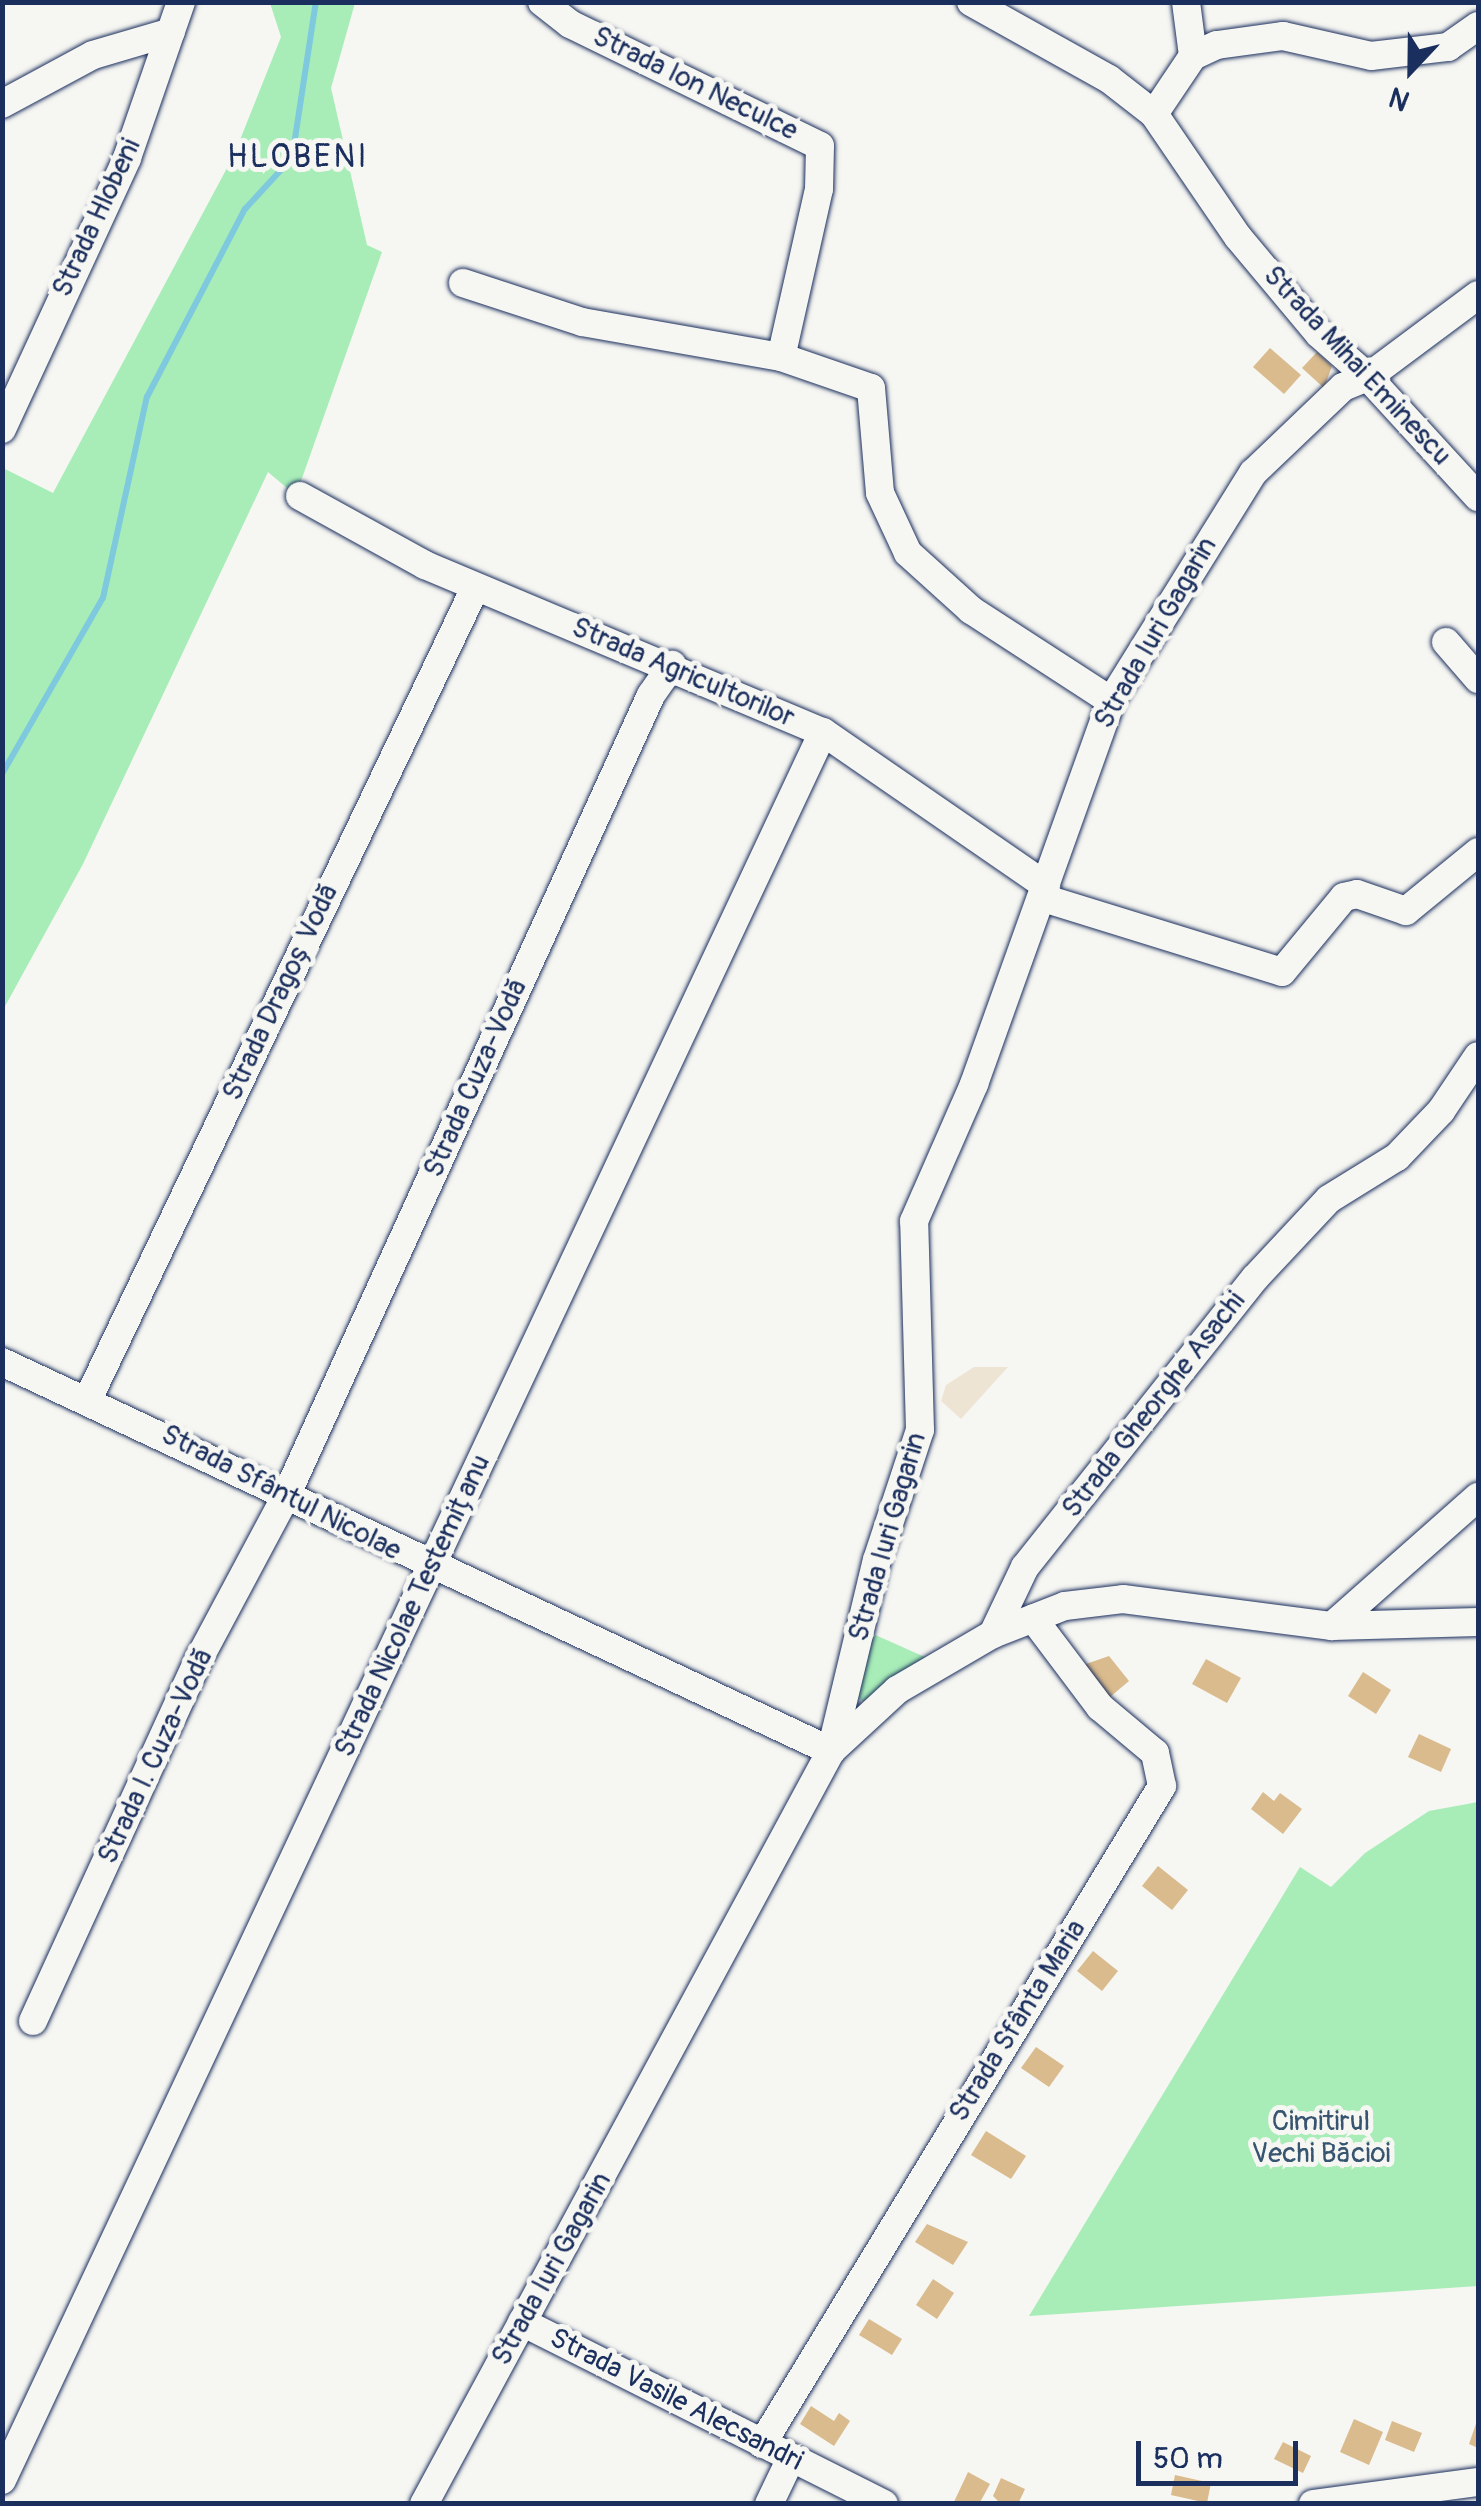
<!DOCTYPE html>
<meta charset="utf-8">
<style>
body{margin:0}
#map{position:relative;width:1481px;height:2506px;overflow:hidden;background:#f6f6f2;font-family:Pangolin,sans-serif}
div>[style]{position:absolute}
[style*='--x']{left:calc(var(--x)*1px);top:calc(var(--y)*1px);width:calc(var(--w)*1px);rotate:calc(var(--a)*1deg)}
.built>*{inset:0;background:#eee4d4}
.green>*{inset:0;background:#a8edb8}
.stream>*{height:6px;margin:-3px;padding:0 3px;transform-origin:3px;border-radius:3px;background:#7ec9de}
.building>*{inset:0;background:#dabb8d}
.roads{filter:drop-shadow(0 0 2px #1b2f5e) drop-shadow(0 0 2px #1b2f5e)}
.minor>*{height:28px;margin:-14px;padding:0 14px;transform-origin:14px;border-radius:14px;background:#f6f6f2}
span{translate:-50% -50%;white-space:nowrap;text-align:center;line-height:1.15;-webkit-text-stroke:10px #f6f6f2;paint-order:stroke}
.street-label{font-size:28px;color:#1b2f5e}
.park-label{font-size:28px;color:#375570}
.quarter-label{font-size:32px;color:#1b2f5e;letter-spacing:2.5px}
.frame{position:absolute;inset:0;border:5px solid #1b2f5e;pointer-events:none}
.north{position:absolute;left:1361px;top:20px;width:100px;height:100px;-webkit-text-stroke:8px #f6f6f2;paint-order:stroke;rotate:202deg;font-size:28px;font-weight:700;line-height:40px;text-align:center;color:#1b2f5e}
.north::after{content:'';display:block;margin:auto;width:35px;height:45px;background:#1b2f5e;clip-path:polygon(50% 0,100% 100%,50% 72%,0 100%)}
.scale{position:absolute;left:1136px;top:2441px;width:162px;height:45px;box-sizing:border-box;border:5px solid #1b2f5e;border-top:0;padding-left:12px;font-size:30px;line-height:35px;white-space:nowrap;color:#1b2f5e;-webkit-text-stroke:8px #f6f6f2;paint-order:stroke}
</style>
<div id="map">
<div class="built">
<div style="clip-path:polygon(974px 1367px,1008px 1367px,961px 1419px,941px 1401px,946px 1385px)"></div>
</div>
<div class="green">
<div style="clip-path:polygon(270px 3px,355px 3px,331px 88px,367px 245px,382px 252px,301px 481px,287px 488px,268px 472px,83px 864px,3px 1010px,3px 468px,53px 493px,234px 155px,281px 37px)"></div>
<div style="clip-path:polygon(871px 1633px,927px 1658px,865px 1703px,855px 1695px)"></div>
<div style="clip-path:polygon(1478px 1802px,1478px 2286px,1029px 2316px,1300px 1867px,1331px 1887px,1365px 1853px,1429px 1811px)"></div>
</div>
<div class="stream">
<div style="--x:2;--y:774;--w:203;--a:-60.2"></div>
<div style="--x:103;--y:598;--w:206;--a:-77.7"></div>
<div style="--x:147;--y:397;--w:212;--a:-62.5"></div>
<div style="--x:245;--y:209;--w:69;--a:-47.3"></div>
<div style="--x:292;--y:158;--w:158;--a:-81.3"></div>
</div>
<div class="building">
<div style="clip-path:polygon(1270px 348px,1301px 375px,1284px 394px,1253px 367px)"></div>
<div style="clip-path:polygon(1317px 352px,1332px 366px,1324px 388px,1302px 368px)"></div>
<div style="clip-path:polygon(1109px 1656px,1129px 1681px,1110px 1697px,1083px 1665px)"></div>
<div style="clip-path:polygon(1206px 1659px,1241px 1678px,1227px 1703px,1192px 1684px)"></div>
<div style="clip-path:polygon(1363px 1672px,1391px 1690px,1376px 1714px,1348px 1696px)"></div>
<div style="clip-path:polygon(1419px 1734px,1451px 1749px,1441px 1772px,1408px 1757px)"></div>
<div style="clip-path:polygon(1263px 1792px,1274px 1801px,1280px 1793px,1302px 1809px,1283px 1834px,1251px 1809px)"></div>
<div style="clip-path:polygon(1158px 1866px,1188px 1890px,1172px 1910px,1142px 1886px)"></div>
<div style="clip-path:polygon(1093px 1951px,1118px 1971px,1102px 1991px,1077px 1971px)"></div>
<div style="clip-path:polygon(1036px 2047px,1064px 2066px,1049px 2087px,1021px 2068px)"></div>
<div style="clip-path:polygon(986px 2131px,1026px 2156px,1011px 2179px,971px 2155px)"></div>
<div style="clip-path:polygon(927px 2224px,968px 2242px,953px 2265px,915px 2242px)"></div>
<div style="clip-path:polygon(933px 2279px,954px 2293px,937px 2319px,916px 2305px)"></div>
<div style="clip-path:polygon(869px 2319px,902px 2339px,892px 2355px,859px 2335px)"></div>
<div style="clip-path:polygon(811px 2406px,834px 2421px,839px 2413px,850px 2421px,834px 2446px,800px 2424px)"></div>
<div style="clip-path:polygon(1478px 2418px,1478px 2448px,1469px 2444px)"></div>
<div style="clip-path:polygon(1354px 2419px,1383px 2432px,1369px 2465px,1340px 2452px)"></div>
<div style="clip-path:polygon(1392px 2421px,1422px 2433px,1414px 2452px,1385px 2440px)"></div>
<div style="clip-path:polygon(1283px 2442px,1311px 2456px,1303px 2473px,1274px 2459px)"></div>
<div style="clip-path:polygon(968px 2472px,990px 2484px,979px 2504px,953px 2504px)"></div>
<div style="clip-path:polygon(1175px 2475px,1211px 2483px,1207px 2503px,1171px 2495px)"></div>
<div style="clip-path:polygon(1001px 2478px,1025px 2489px,1018px 2504px,1001px 2504px,993px 2496px)"></div>
</div>
<div class="roads">
<div class="minor">
<div style="--x:542;--y:2;--w:36;--a:38"></div>
<div style="--x:570;--y:24;--w:278;--a:26"></div>
<div style="--x:820;--y:146;--w:43;--a:91.3"></div>
<div style="--x:819;--y:189;--w:172;--a:102.7"></div>
<div style="--x:971;--y:2;--w:158;--a:29.2"></div>
<div style="--x:1109;--y:79;--w:57;--a:37.9"></div>
<div style="--x:1154;--y:114;--w:149;--a:55.7"></div>
<div style="--x:1238;--y:237;--w:126;--a:50.1"></div>
<div style="--x:1319;--y:334;--w:65;--a:41.3"></div>
<div style="--x:1368;--y:377;--w:163;--a:47.5"></div>
<div style="--x:1186;--y:2;--w:54;--a:82.6"></div>
<div style="--x:1193;--y:56;--w:26;--a:-25"></div>
<div style="--x:1217;--y:45;--w:67;--a:-7.8"></div>
<div style="--x:1283;--y:36;--w:90;--a:12.8"></div>
<div style="--x:1371;--y:56;--w:78;--a:-6.7"></div>
<div style="--x:1448;--y:47;--w:37;--a:-35"></div>
<div style="--x:2;--y:104;--w:103;--a:-28.3"></div>
<div style="--x:93;--y:55;--w:81;--a:-16.4"></div>
<div style="--x:1154;--y:114;--w:70;--a:-56.1"></div>
<div style="--x:463;--y:283;--w:125;--a:18.1"></div>
<div style="--x:582;--y:322;--w:202;--a:10"></div>
<div style="--x:781;--y:357;--w:95;--a:19"></div>
<div style="--x:871;--y:388;--w:105;--a:85.1"></div>
<div style="--x:880;--y:493;--w:66;--a:65"></div>
<div style="--x:908;--y:553;--w:85;--a:42.1"></div>
<div style="--x:971;--y:610;--w:167;--a:33"></div>
<div style="--x:2;--y:429;--w:298;--a:-65.2"></div>
<div style="--x:127;--y:158;--w:165;--a:-70.9"></div>
<div style="--x:300;--y:496;--w:143;--a:28.9"></div>
<div style="--x:425;--y:565;--w:432;--a:22.8"></div>
<div style="--x:823;--y:732;--w:271;--a:34.6"></div>
<div style="--x:1446;--y:642;--w:49;--a:49.1"></div>
<div style="--x:1043;--y:898;--w:250;--a:17.2"></div>
<div style="--x:1282;--y:972;--w:97;--a:-50.4"></div>
<div style="--x:1344;--y:897;--w:13;--a:-13"></div>
<div style="--x:1357;--y:894;--w:52;--a:19.1"></div>
<div style="--x:1406;--y:911;--w:93;--a:-39.3"></div>
<div style="--x:2;--y:1362;--w:916;--a:25.14"></div>
<div style="--x:831;--y:1751;--w:90;--a:-42.7"></div>
<div style="--x:897;--y:1690;--w:111;--a:-30.3"></div>
<div style="--x:993;--y:1634;--w:77;--a:-21.3"></div>
<div style="--x:1065;--y:1606;--w:58;--a:-6.9"></div>
<div style="--x:1123;--y:1599;--w:211;--a:7.4"></div>
<div style="--x:1332;--y:1626;--w:146;--a:-1.6"></div>
<div style="--x:89;--y:1397;--w:896;--a:-64.49"></div>
<div style="--x:1332;--y:1626;--w:195;--a:-41.5"></div>
<div style="--x:993;--y:1634;--w:74;--a:-64.5"></div>
<div style="--x:1025;--y:1567;--w:369;--a:-51.5"></div>
<div style="--x:1255;--y:1278;--w:108;--a:-46.9"></div>
<div style="--x:1329;--y:1199;--w:80;--a:-31.7"></div>
<div style="--x:1397;--y:1157;--w:64;--a:-46.3"></div>
<div style="--x:1441;--y:1111;--w:66;--a:-56.1"></div>
<div style="--x:33;--y:2021;--w:400;--a:-65.4"></div>
<div style="--x:200;--y:1657;--w:183;--a:-61.9"></div>
<div style="--x:286;--y:1496;--w:880;--a:-65.5"></div>
<div style="--x:651;--y:695;--w:37;--a:-55"></div>
<div style="--x:522;--y:2322;--w:405;--a:26.7"></div>
<div style="--x:762;--y:2444;--w:770;--a:-58.7"></div>
<div style="--x:1162;--y:1786;--w:34;--a:-102"></div>
<div style="--x:1155;--y:1753;--w:72;--a:-140.1"></div>
<div style="--x:1100;--y:1707;--w:111;--a:-127"></div>
<div style="--x:2;--y:2480;--w:1931;--a:-64.84"></div>
<div style="--x:424;--y:2504;--w:856;--a:-61.61"></div>
<div style="--x:831;--y:1751;--w:196;--a:-76.5"></div>
<div style="--x:877;--y:1560;--w:137;--a:-71.7"></div>
<div style="--x:920;--y:1430;--w:209;--a:-91.6"></div>
<div style="--x:914;--y:1221;--w:150;--a:-66.3"></div>
<div style="--x:974;--y:1084;--w:407;--a:-70.3"></div>
<div style="--x:1111;--y:701;--w:269;--a:-58.1"></div>
<div style="--x:1253;--y:473;--w:124;--a:-43.7"></div>
<div style="--x:1343;--y:387;--w:27;--a:-22"></div>
<div style="--x:1368;--y:377;--w:137;--a:-36.7"></div>
<div style="--x:769;--y:2504;--w:51;--a:-64.4"></div>
<div style="--x:1313;--y:2504;--w:166;--a:-7.6"></div>
</div>
</div>
<div class="street-label">
<span style="left:695px;top:84px;rotate:26deg">Strada Ion Neculce</span>
<span style="left:97px;top:218px;rotate:-65deg">Strada Hlobeni</span>
<span style="left:1357px;top:366px;rotate:47deg">Strada Mihai Eminescu</span>
<span style="left:1156px;top:633px;rotate:-60deg">Strada Iuri Gagarin</span>
<span style="left:683px;top:673px;rotate:23deg">Strada Agricultorilor</span>
<span style="left:281px;top:992px;rotate:-65deg">Strada Dragoș Vodă</span>
<span style="left:476px;top:1078px;rotate:-66deg">Strada Cuza-Vodă</span>
<span style="left:1154px;top:1405px;rotate:-52deg">Strada Gheorghe Asachi</span>
<span style="left:281px;top:1493px;rotate:27deg">Strada Sfântul Nicolae</span>
<span style="left:888px;top:1537px;rotate:-74deg">Strada Iuri Gagarin</span>
<span style="left:413px;top:1606px;rotate:-65deg">Strada Nicolae Testemițanu</span>
<span style="left:156px;top:1756px;rotate:-65deg">Strada I. Cuza-Vodă</span>
<span style="left:1018px;top:2021px;rotate:-58deg">Strada Sfânta Maria</span>
<span style="left:552px;top:2269px;rotate:-61deg">Strada Iuri Gagarin</span>
<span style="left:676px;top:2400px;rotate:27deg">Strada Vasile Alecsandri</span>
</div>
<div class="park-label">
<span style="left:1321px;top:2138px">Cimitirul<br>Vechi Băcioi</span>
</div>
<div class="quarter-label">
<span style="left:298px;top:157px">HLOBENI</span>
</div>
<div class="frame"></div>
<div class="north">N</div>
<div class="scale">50 m</div>
</div>
